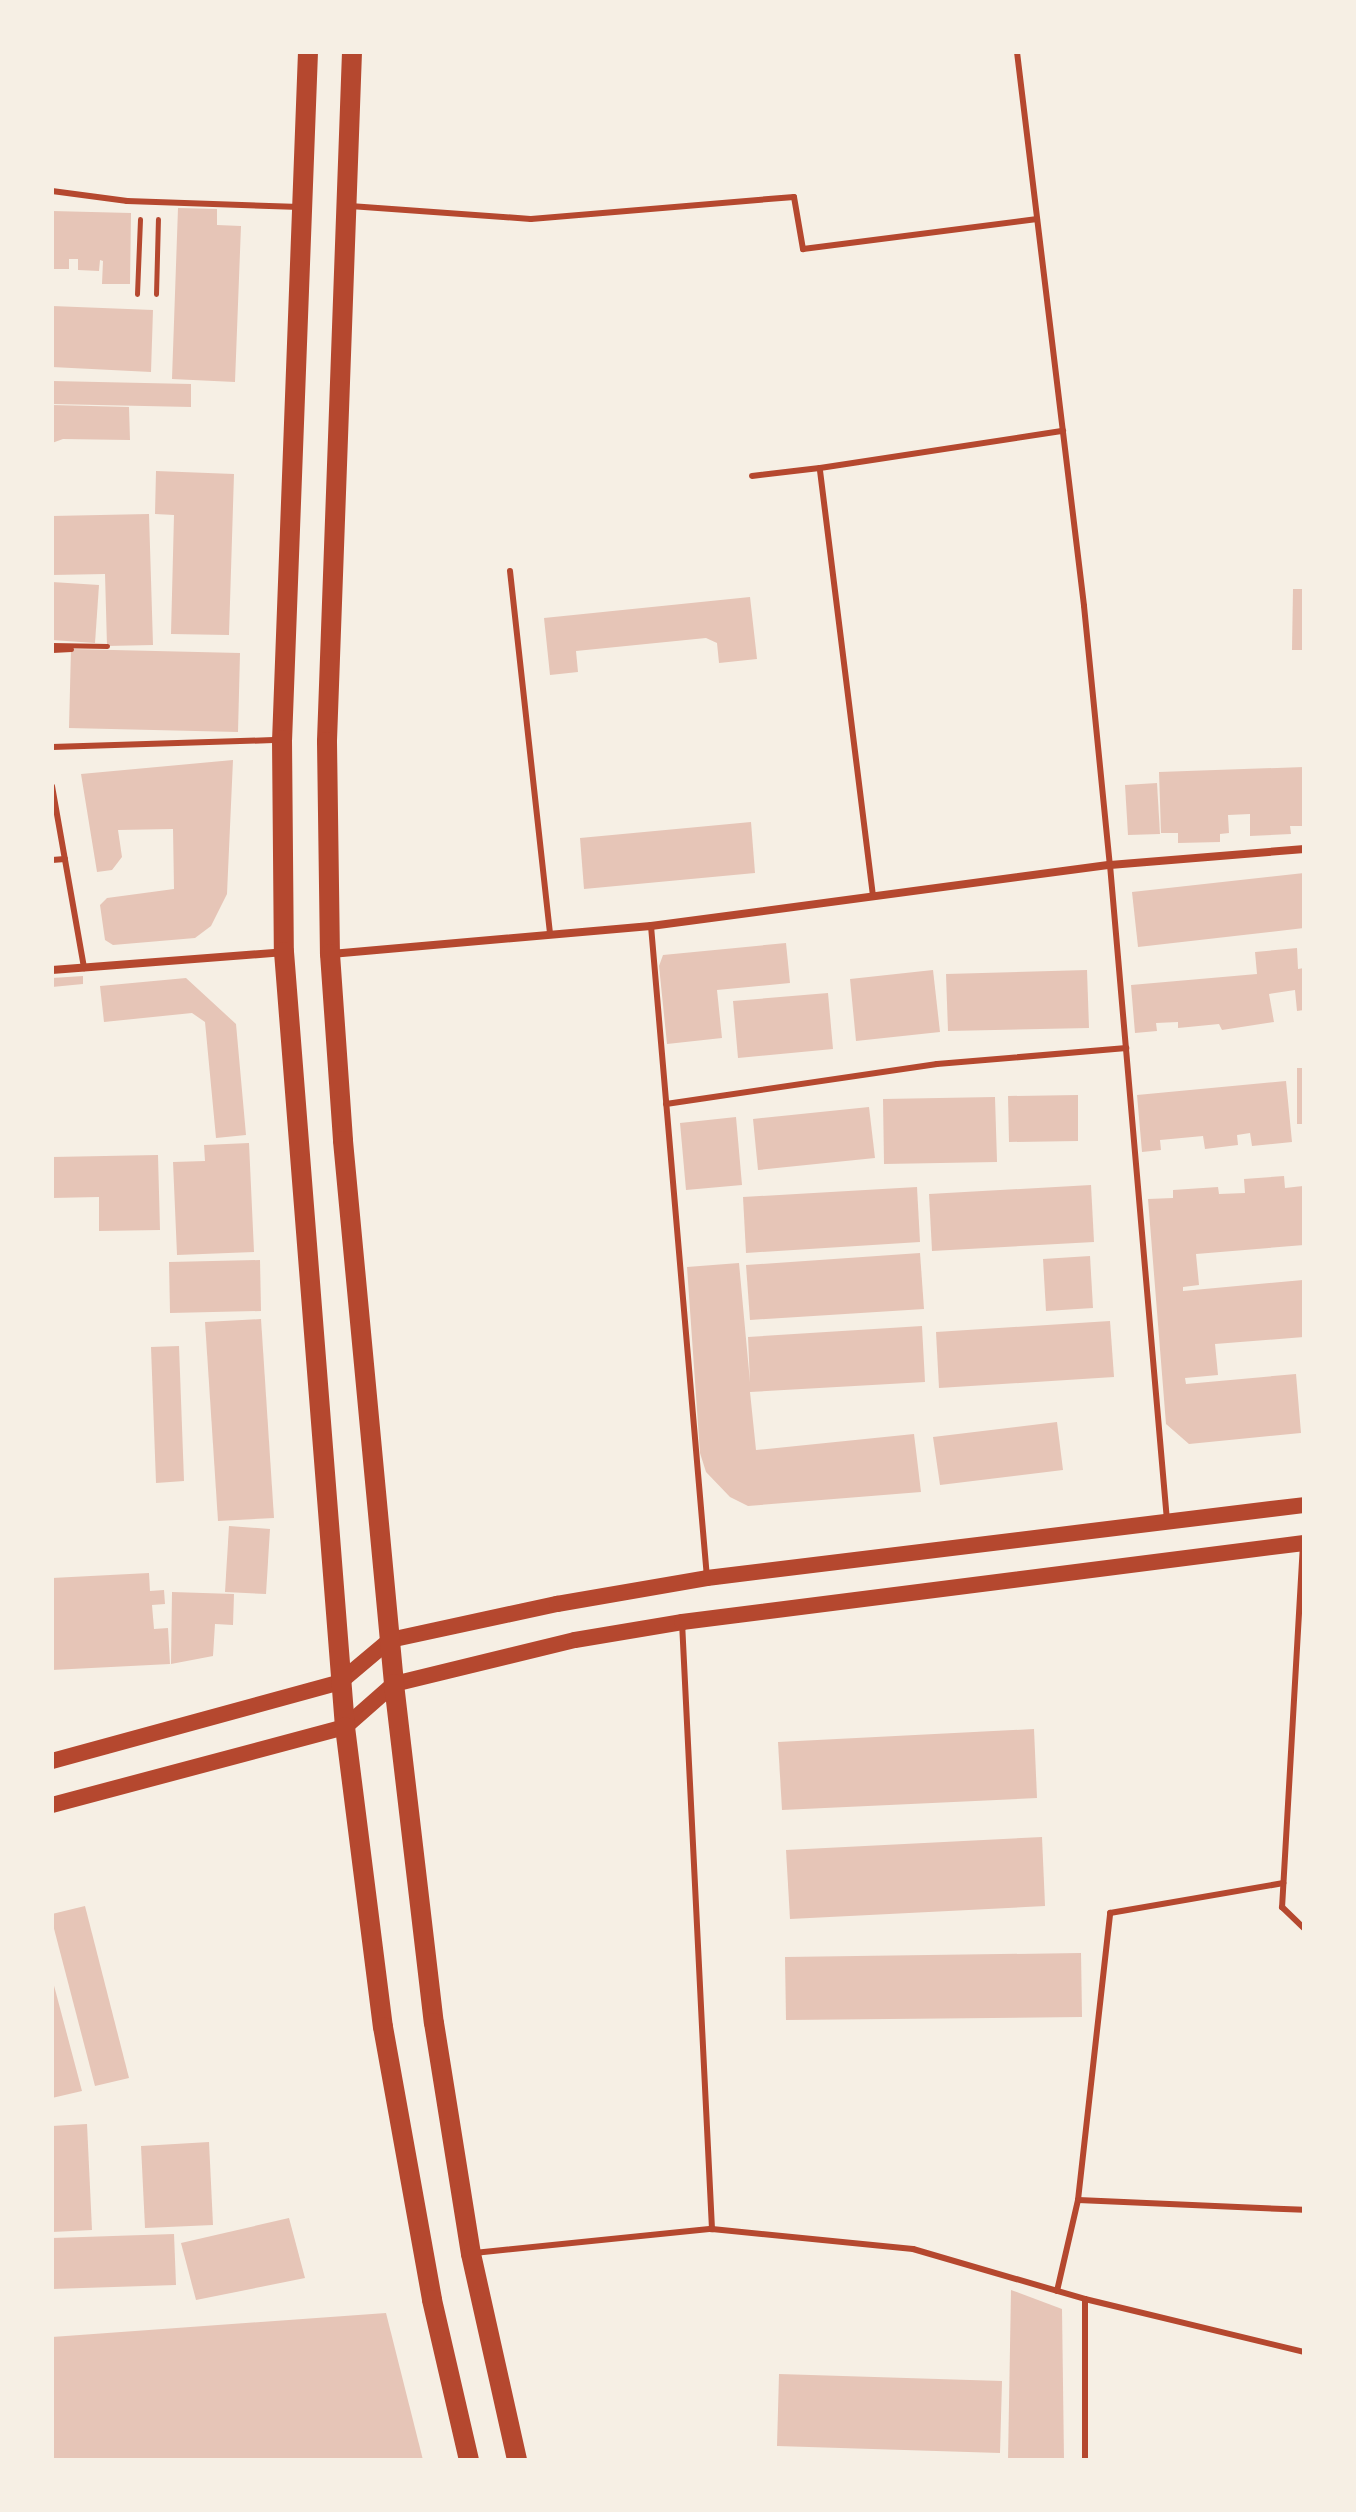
<!DOCTYPE html>
<style>
body{margin:0}
#map{position:relative;width:1356px;height:2512px;overflow:hidden;background:#f6efe4;font-family:Georgia,serif}
div>[style]{position:absolute}
[style*='--x']{left:calc(var(--x)*1px);top:calc(var(--y)*1px);width:calc(var(--w)*1px);rotate:calc(var(--a)*1deg)}
.building>*{inset:0;background:#e6c5b7}
.path>*{height:5px;margin:-2.5px;padding:0 2.5px;transform-origin:2.5px;border-radius:2.5px;background:#b5482f}
.service>*{height:6px;margin:-3px;padding:0 3px;transform-origin:3px;border-radius:3px;background:#b5482f}
.minor>*{height:8px;margin:-4px;padding:0 4px;transform-origin:4px;border-radius:4px;background:#b5482f}
.secondary>*{height:16px;margin:-8px;padding:0 8px;transform-origin:8px;border-radius:8px;background:#b5482f}
.primary>*{height:20px;margin:-10px;padding:0 10px;transform-origin:10px;border-radius:10px;background:#b5482f}
span{translate:-50% -50%;white-space:nowrap;text-align:center;line-height:1.15;-webkit-text-stroke:8px #f6efe4;paint-order:stroke}
.frame{position:absolute;inset:0;border:54px solid #f6efe4;pointer-events:none}
</style>
<div id="map">
<div class="building">
<div style="clip-path:polygon(178px 208px,217px 209px,217px 225px,241px 226px,235px 382px,172px 379px)"></div>
<div style="clip-path:polygon(52px 211px,131px 213px,130px 284px,102px 284px,103px 261px,100px 260px,99px 271px,78px 270px,78px 259px,69px 259px,69px 269px,53px 269px)"></div>
<div style="clip-path:polygon(52px 306px,153px 310px,151px 372px,52px 367px)"></div>
<div style="clip-path:polygon(52px 381px,191px 384px,191px 407px,52px 404px)"></div>
<div style="clip-path:polygon(52px 405px,129px 407px,130px 440px,63px 439px,52px 443px)"></div>
<div style="clip-path:polygon(156px 471px,234px 474px,229px 635px,171px 634px,174px 515px,155px 514px)"></div>
<div style="clip-path:polygon(149px 514px,153px 645px,107px 646px,105px 574px,52px 575px,52px 516px)"></div>
<div style="clip-path:polygon(52px 582px,99px 585px,95px 643px,52px 640px)"></div>
<div style="clip-path:polygon(1293px 589px,1304px 589px,1304px 650px,1292px 650px)"></div>
<div style="clip-path:polygon(750px 597px,757px 659px,719px 663px,717px 643px,706px 638px,576px 651px,578px 672px,550px 675px,544px 618px)"></div>
<div style="clip-path:polygon(71px 649px,240px 653px,238px 732px,69px 728px)"></div>
<div style="clip-path:polygon(233px 760px,227px 894px,211px 926px,195px 938px,113px 945px,105px 940px,100px 905px,107px 898px,174px 889px,173px 829px,118px 830px,122px 857px,112px 870px,97px 872px,81px 774px)"></div>
<div style="clip-path:polygon(1304px 767px,1304px 826px,1290px 826px,1291px 834px,1250px 836px,1250px 814px,1228px 815px,1229px 833px,1220px 834px,1220px 842px,1178px 843px,1178px 833px,1161px 833px,1159px 772px)"></div>
<div style="clip-path:polygon(1157px 783px,1160px 834px,1128px 835px,1125px 785px)"></div>
<div style="clip-path:polygon(751px 822px,755px 873px,584px 889px,580px 838px)"></div>
<div style="clip-path:polygon(1304px 873px,1304px 928px,1138px 947px,1132px 892px)"></div>
<div style="clip-path:polygon(786px 943px,790px 983px,717px 990px,722px 1038px,667px 1044px,659px 966px,663px 955px)"></div>
<div style="clip-path:polygon(1297px 948px,1298px 969px,1304px 968px,1304px 1010px,1297px 1011px,1295px 990px,1269px 994px,1274px 1022px,1222px 1030px,1219px 1024px,1178px 1028px,1178px 1022px,1156px 1023px,1157px 1031px,1135px 1033px,1131px 985px,1257px 974px,1255px 952px)"></div>
<div style="clip-path:polygon(933px 970px,940px 1032px,856px 1041px,850px 979px)"></div>
<div style="clip-path:polygon(1087px 970px,1089px 1028px,948px 1031px,946px 974px)"></div>
<div style="clip-path:polygon(83px 976px,83px 984px,52px 987px,52px 978px)"></div>
<div style="clip-path:polygon(186px 978px,236px 1024px,246px 1135px,216px 1138px,205px 1022px,192px 1013px,104px 1022px,100px 986px)"></div>
<div style="clip-path:polygon(828px 993px,833px 1049px,738px 1058px,733px 1001px)"></div>
<div style="clip-path:polygon(1297px 1068px,1304px 1068px,1304px 1124px,1297px 1124px)"></div>
<div style="clip-path:polygon(1286px 1081px,1292px 1142px,1252px 1146px,1250px 1133px,1237px 1135px,1238px 1145px,1205px 1149px,1203px 1136px,1160px 1140px,1161px 1150px,1142px 1152px,1137px 1095px)"></div>
<div style="clip-path:polygon(1078px 1095px,1078px 1141px,1009px 1142px,1008px 1096px)"></div>
<div style="clip-path:polygon(995px 1097px,997px 1162px,884px 1164px,883px 1099px)"></div>
<div style="clip-path:polygon(869px 1107px,875px 1158px,758px 1170px,753px 1119px)"></div>
<div style="clip-path:polygon(736px 1117px,742px 1185px,686px 1190px,680px 1123px)"></div>
<div style="clip-path:polygon(249px 1143px,254px 1252px,177px 1255px,173px 1162px,205px 1161px,204px 1145px)"></div>
<div style="clip-path:polygon(158px 1155px,160px 1230px,99px 1231px,99px 1197px,52px 1198px,52px 1157px)"></div>
<div style="clip-path:polygon(1284px 1176px,1285px 1188px,1303px 1186px,1304px 1245px,1196px 1254px,1199px 1285px,1183px 1287px,1183px 1291px,1303px 1280px,1304px 1337px,1215px 1344px,1218px 1375px,1185px 1378px,1186px 1384px,1296px 1374px,1301px 1433px,1189px 1444px,1166px 1424px,1148px 1199px,1173px 1198px,1173px 1190px,1218px 1187px,1219px 1194px,1245px 1193px,1244px 1179px)"></div>
<div style="clip-path:polygon(1091px 1185px,1094px 1242px,932px 1251px,929px 1194px)"></div>
<div style="clip-path:polygon(917px 1187px,920px 1242px,746px 1253px,743px 1197px)"></div>
<div style="clip-path:polygon(920px 1253px,924px 1309px,750px 1320px,746px 1265px)"></div>
<div style="clip-path:polygon(1090px 1256px,1093px 1308px,1046px 1311px,1043px 1259px)"></div>
<div style="clip-path:polygon(260px 1260px,261px 1311px,170px 1313px,169px 1262px)"></div>
<div style="clip-path:polygon(739px 1263px,750px 1382px,748px 1337px,922px 1326px,925px 1382px,750px 1392px,756px 1450px,914px 1434px,921px 1492px,748px 1506px,730px 1497px,706px 1472px,700px 1453px,687px 1267px)"></div>
<div style="clip-path:polygon(261px 1319px,274px 1518px,218px 1521px,205px 1322px)"></div>
<div style="clip-path:polygon(1110px 1321px,1114px 1377px,939px 1388px,936px 1332px)"></div>
<div style="clip-path:polygon(179px 1346px,184px 1481px,156px 1483px,151px 1347px)"></div>
<div style="clip-path:polygon(1057px 1422px,1063px 1470px,940px 1485px,933px 1437px)"></div>
<div style="clip-path:polygon(229px 1526px,270px 1529px,266px 1594px,225px 1592px)"></div>
<div style="clip-path:polygon(149px 1573px,150px 1591px,164px 1590px,165px 1604px,152px 1605px,154px 1629px,168px 1628px,170px 1664px,52px 1670px,52px 1578px)"></div>
<div style="clip-path:polygon(172px 1592px,234px 1594px,233px 1625px,215px 1624px,213px 1656px,171px 1664px)"></div>
<div style="clip-path:polygon(1034px 1729px,1037px 1798px,782px 1810px,778px 1742px)"></div>
<div style="clip-path:polygon(1042px 1837px,1045px 1906px,790px 1919px,786px 1850px)"></div>
<div style="clip-path:polygon(85px 1906px,129px 2078px,95px 2086px,52px 1921px,52px 1914px)"></div>
<div style="clip-path:polygon(1081px 1953px,1082px 2017px,786px 2020px,785px 1957px)"></div>
<div style="clip-path:polygon(52px 1978px,82px 2091px,52px 2098px)"></div>
<div style="clip-path:polygon(87px 2124px,92px 2230px,52px 2232px,52px 2126px)"></div>
<div style="clip-path:polygon(209px 2142px,213px 2225px,145px 2228px,141px 2146px)"></div>
<div style="clip-path:polygon(289px 2218px,305px 2278px,196px 2300px,181px 2243px)"></div>
<div style="clip-path:polygon(174px 2234px,176px 2285px,52px 2289px,52px 2238px)"></div>
<div style="clip-path:polygon(1011px 2290px,1062px 2309px,1064px 2460px,1008px 2460px)"></div>
<div style="clip-path:polygon(386px 2313px,423px 2460px,52px 2460px,52px 2337px)"></div>
<div style="clip-path:polygon(779px 2374px,1002px 2381px,1000px 2453px,777px 2446px)"></div>
</div>
<div class="path">
<div style="--x:137;--y:294;--w:75;--a:-87.7"></div>
<div style="--x:156;--y:294;--w:75;--a:-88.5"></div>
<div style="--x:52;--y:645;--w:55;--a:1"></div>
<div style="--x:52;--y:650;--w:19;--a:-3"></div>
</div>
<div class="service">
<div style="--x:1017;--y:52;--w:558;--a:83.1"></div>
<div style="--x:1084;--y:606;--w:260;--a:84.3"></div>
<div style="--x:1110;--y:865;--w:658;--a:85.03"></div>
<div style="--x:52;--y:191;--w:76;--a:7.6"></div>
<div style="--x:127;--y:201;--w:173;--a:2"></div>
<div style="--x:350;--y:206;--w:181;--a:4.1"></div>
<div style="--x:531;--y:219;--w:264;--a:-4.8"></div>
<div style="--x:794;--y:197;--w:53;--a:80.2"></div>
<div style="--x:803;--y:249;--w:236;--a:-7.3"></div>
<div style="--x:752;--y:476;--w:68;--a:-6.7"></div>
<div style="--x:510;--y:571;--w:365;--a:83.7"></div>
<div style="--x:52;--y:747;--w:228;--a:-1.8"></div>
<div style="--x:52;--y:786;--w:185;--a:80"></div>
<div style="--x:52;--y:860;--w:13;--a:-4"></div>
<div style="--x:873;--y:896;--w:431;--a:-97.1"></div>
<div style="--x:820;--y:468;--w:246;--a:-8.7"></div>
<div style="--x:651;--y:926;--w:654;--a:85.09"></div>
<div style="--x:666;--y:1104;--w:274;--a:-8.4"></div>
<div style="--x:937;--y:1064;--w:190;--a:-4.8"></div>
<div style="--x:1303;--y:1544;--w:364;--a:93.3"></div>
<div style="--x:1282;--y:1907;--w:30;--a:44"></div>
<div style="--x:682;--y:1622;--w:608;--a:87.17"></div>
<div style="--x:1078;--y:2200;--w:226;--a:2.5"></div>
<div style="--x:474;--y:2253;--w:239;--a:-5.8"></div>
<div style="--x:712;--y:2229;--w:202;--a:5.7"></div>
<div style="--x:913;--y:2249;--w:179;--a:16.2"></div>
<div style="--x:1085;--y:2299;--w:225;--a:13.6"></div>
<div style="--x:1057;--y:2291;--w:93;--a:-77"></div>
<div style="--x:1078;--y:2200;--w:289;--a:-83.6"></div>
<div style="--x:1110;--y:1913;--w:176;--a:-9.8"></div>
<div style="--x:1085;--y:2299;--w:161;--a:90"></div>
</div>
<div class="minor">
<div style="--x:331;--y:954;--w:321;--a:-5"></div>
<div style="--x:651;--y:926;--w:463;--a:-7.6"></div>
<div style="--x:1110;--y:865;--w:195;--a:-4.7"></div>
<div style="--x:52;--y:970;--w:233;--a:-4.4"></div>
</div>
<div class="secondary">
<div style="--x:52;--y:1761;--w:299;--a:-15.3"></div>
<div style="--x:340;--y:1682;--w:65;--a:-40"></div>
<div style="--x:390;--y:1640;--w:171;--a:-12.2"></div>
<div style="--x:557;--y:1604;--w:152;--a:-9.8"></div>
<div style="--x:707;--y:1578;--w:601;--a:-6.97"></div>
<div style="--x:52;--y:1805;--w:303;--a:-14.9"></div>
<div style="--x:345;--y:1727;--w:65;--a:-41.3"></div>
<div style="--x:394;--y:1684;--w:186;--a:-13.7"></div>
<div style="--x:575;--y:1640;--w:109;--a:-9.5"></div>
<div style="--x:682;--y:1622;--w:627;--a:-7.24"></div>
</div>
<div class="primary">
<div style="--x:308;--y:52;--w:688;--a:92.16"></div>
<div style="--x:282;--y:740;--w:212;--a:89.5"></div>
<div style="--x:284;--y:952;--w:777;--a:85.5"></div>
<div style="--x:345;--y:1727;--w:302;--a:82.8"></div>
<div style="--x:383;--y:2027;--w:277;--a:79.8"></div>
<div style="--x:432;--y:2300;--w:164;--a:77"></div>
<div style="--x:352;--y:52;--w:690;--a:92.08"></div>
<div style="--x:327;--y:742;--w:212;--a:89.2"></div>
<div style="--x:330;--y:954;--w:187;--a:86"></div>
<div style="--x:343;--y:1141;--w:545;--a:84.63"></div>
<div style="--x:394;--y:1684;--w:341;--a:83.3"></div>
<div style="--x:434;--y:2023;--w:234;--a:80.9"></div>
<div style="--x:471;--y:2254;--w:211;--a:77.4"></div>
</div>
<div class="frame"></div>
</div>
